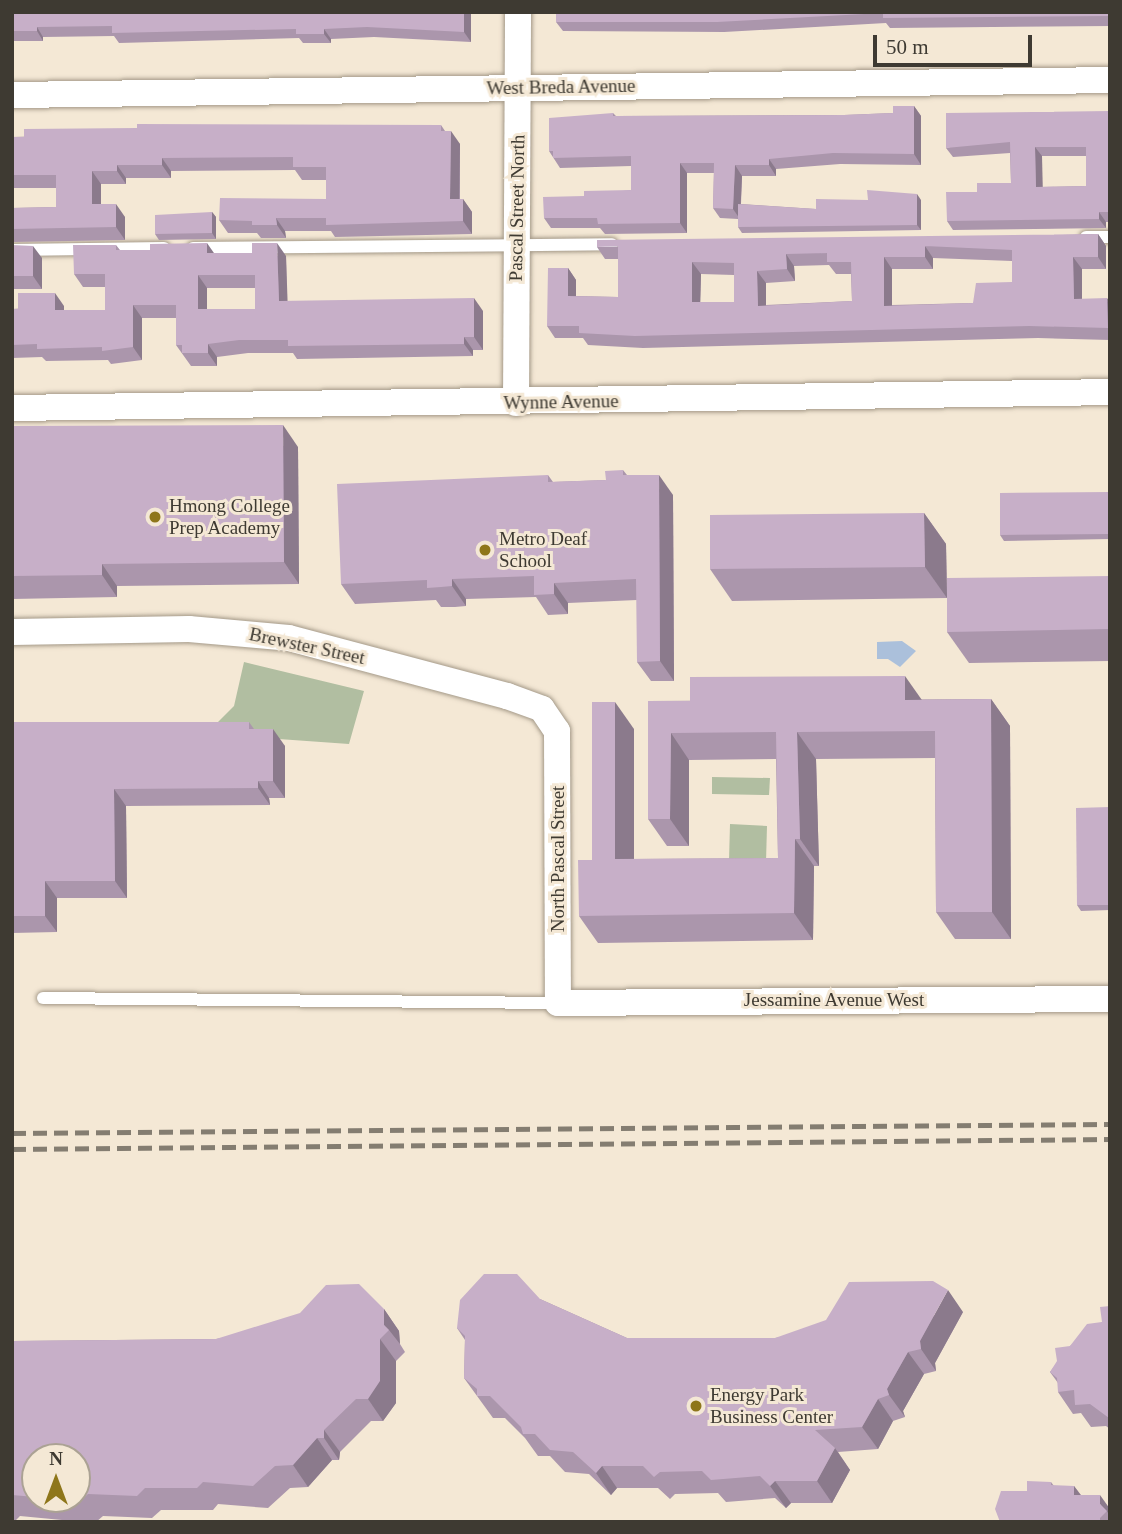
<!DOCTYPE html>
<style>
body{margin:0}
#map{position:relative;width:1122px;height:1534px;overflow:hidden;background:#f4e8d5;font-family:"Times New Roman",serif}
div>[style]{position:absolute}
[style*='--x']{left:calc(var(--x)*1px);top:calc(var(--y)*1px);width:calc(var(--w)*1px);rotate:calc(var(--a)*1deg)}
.green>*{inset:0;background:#b1bea1}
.water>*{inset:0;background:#abc0db}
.roads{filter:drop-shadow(0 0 2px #a49988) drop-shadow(0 0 2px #a49988)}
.service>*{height:12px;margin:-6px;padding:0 6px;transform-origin:6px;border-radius:6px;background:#fff}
.minor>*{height:26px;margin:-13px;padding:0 13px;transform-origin:13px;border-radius:13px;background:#fff}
.rail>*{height:5px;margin-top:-2.5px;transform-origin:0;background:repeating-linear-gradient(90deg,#847d71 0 14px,transparent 0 21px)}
.wall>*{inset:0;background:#ab96ac}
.shaded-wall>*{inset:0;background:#8b7a8c}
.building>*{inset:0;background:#c7afc8}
.dots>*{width:19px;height:19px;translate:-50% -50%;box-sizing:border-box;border:4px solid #f4e8d5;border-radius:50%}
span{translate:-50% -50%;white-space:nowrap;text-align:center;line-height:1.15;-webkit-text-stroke:6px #f4e8d5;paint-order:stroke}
.street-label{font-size:19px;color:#3e3a32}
.poi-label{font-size:19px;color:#3e3a32}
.left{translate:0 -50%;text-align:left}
.frame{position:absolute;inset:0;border:14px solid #3e3a32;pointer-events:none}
.north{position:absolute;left:21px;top:1443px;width:70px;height:70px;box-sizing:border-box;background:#f4e8d5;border:2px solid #aba294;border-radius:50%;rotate:0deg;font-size:19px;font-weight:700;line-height:28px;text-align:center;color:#3e3a32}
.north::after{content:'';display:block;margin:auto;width:24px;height:32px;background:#8e761a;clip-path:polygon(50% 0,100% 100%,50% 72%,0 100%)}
.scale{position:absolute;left:873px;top:35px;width:159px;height:32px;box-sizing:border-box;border:4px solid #3e3a32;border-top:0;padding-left:9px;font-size:21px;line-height:24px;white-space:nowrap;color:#3e3a32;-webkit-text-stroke:5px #f4e8d5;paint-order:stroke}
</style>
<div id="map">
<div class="green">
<div style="clip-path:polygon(244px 662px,364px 691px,349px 744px,192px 733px,214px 726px,234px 706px)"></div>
<div style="clip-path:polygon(712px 777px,770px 778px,769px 795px,712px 794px)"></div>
<div style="clip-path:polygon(730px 824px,767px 826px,766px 862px,729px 861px)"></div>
</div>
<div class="water">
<div style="clip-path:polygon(902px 641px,916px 651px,900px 667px,888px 659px,877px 659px,877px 642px)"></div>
</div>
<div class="roads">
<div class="service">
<div style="--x:1086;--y:237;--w:24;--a:0"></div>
<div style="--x:193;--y:248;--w:419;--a:-0.5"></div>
<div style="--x:12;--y:250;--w:152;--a:-0.8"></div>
<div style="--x:43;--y:998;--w:515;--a:0.56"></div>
</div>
<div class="minor">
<div style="--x:12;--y:95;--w:1098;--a:-0.78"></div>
<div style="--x:516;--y:403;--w:391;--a:-89.7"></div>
<div style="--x:12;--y:408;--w:1098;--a:-0.83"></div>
<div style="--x:12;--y:632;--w:177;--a:-1"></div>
<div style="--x:189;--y:629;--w:100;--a:5.1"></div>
<div style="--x:289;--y:638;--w:226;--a:14.9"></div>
<div style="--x:507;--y:696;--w:37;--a:20"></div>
<div style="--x:542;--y:709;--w:27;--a:56"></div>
<div style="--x:557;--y:731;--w:272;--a:89.8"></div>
<div style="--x:558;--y:1003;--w:552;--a:-0.42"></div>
</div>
</div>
<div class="rail">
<div style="--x:12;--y:1133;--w:1098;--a:-0.47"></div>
<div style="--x:12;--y:1149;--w:1098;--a:-0.52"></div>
</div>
<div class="wall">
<div style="clip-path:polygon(12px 12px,471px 12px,471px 42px,374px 37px,331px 39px,331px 43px,303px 43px,299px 38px,119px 43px,114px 36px,43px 37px,43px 41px,12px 41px)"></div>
<div style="clip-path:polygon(556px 12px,1110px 12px,1110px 26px,890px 28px,886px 23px,724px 32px,563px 31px,556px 22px)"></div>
<div style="clip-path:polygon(914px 106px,921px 116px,921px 165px,840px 164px,776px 169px,776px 176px,742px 176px,741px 204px,816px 209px,921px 200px,921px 230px,742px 233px,738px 227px,738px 219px,720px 218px,713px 208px,714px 173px,687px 173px,687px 233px,605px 234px,600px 228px,551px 228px,544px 218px,584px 196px,631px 190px,631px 166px,560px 168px,549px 151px,613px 113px,616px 116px,844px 115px,893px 113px)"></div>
<div style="clip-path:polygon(evenodd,1110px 111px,1110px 222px,1106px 222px,1106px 228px,953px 230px,947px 221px,977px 192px,1011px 183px,1010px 153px,953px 157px,946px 148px,1110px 111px,1042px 156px,1086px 156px,1086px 186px,1042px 187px,1042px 156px)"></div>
<div style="clip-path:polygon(441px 125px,445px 131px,460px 144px,460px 199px,463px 199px,472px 212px,472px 234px,335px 237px,331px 231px,285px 231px,286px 238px,261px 238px,257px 233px,228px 233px,219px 220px,326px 199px,326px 180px,302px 180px,295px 170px,171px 171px,171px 178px,126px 178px,126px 184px,101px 184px,101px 204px,125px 217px,125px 240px,12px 242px,12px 208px,56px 207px,56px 188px,12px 188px,12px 137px)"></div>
<div style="clip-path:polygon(212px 212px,216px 217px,216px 239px,159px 240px,155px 234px)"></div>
<div style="clip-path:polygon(evenodd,1098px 234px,1106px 246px,1106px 269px,1082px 269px,1082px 299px,1110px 302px,1110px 340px,1038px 338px,643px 348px,588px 345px,583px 338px,555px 338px,547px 326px,568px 268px,576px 280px,576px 296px,618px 297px,618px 259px,605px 259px,597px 247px,1098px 234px,933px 258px,1012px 261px,1012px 282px,973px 303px,892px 305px,892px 269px,933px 269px,933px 258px,1098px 234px,829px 265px,836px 274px,851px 274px,852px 301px,766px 305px,766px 283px,795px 281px,794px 266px,829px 265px,1098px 234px,701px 274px,734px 275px,734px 302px,700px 302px,701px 274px)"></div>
<div style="clip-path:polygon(12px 245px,42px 258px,42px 289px,12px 289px)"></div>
<div style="clip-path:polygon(evenodd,116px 245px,120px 250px,286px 256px,287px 301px,483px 311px,483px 350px,473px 350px,473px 356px,297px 359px,293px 353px,248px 353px,217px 357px,217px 366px,191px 366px,176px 345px,176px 318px,142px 318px,142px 360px,111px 364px,108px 360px,46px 361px,42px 357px,12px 358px,12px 309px,64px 306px,64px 310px,105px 310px,105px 287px,83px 287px,74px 274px,116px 245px,207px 288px,255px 288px,255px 309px,207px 309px,207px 288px)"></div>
<div style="clip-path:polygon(12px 426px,298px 447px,299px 584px,117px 586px,117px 597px,12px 599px)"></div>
<div style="clip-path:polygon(623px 470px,627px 475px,673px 495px,674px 681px,651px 681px,637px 662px,637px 600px,568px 603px,568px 614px,548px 615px,536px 597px,466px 599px,466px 606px,455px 607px,441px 607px,436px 600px,355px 604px,341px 584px,548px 475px,553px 482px,606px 480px)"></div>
<div style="clip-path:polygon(1110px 492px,1110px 539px,1004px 541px,1000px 535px)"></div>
<div style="clip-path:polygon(924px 513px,946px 544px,947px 598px,732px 601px,710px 569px)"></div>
<div style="clip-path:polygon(1110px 576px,1110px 661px,969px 663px,947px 632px)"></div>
<div style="clip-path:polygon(991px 699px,1010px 726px,1011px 939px,955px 939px,936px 912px,935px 758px,816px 759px,819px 866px,814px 866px,813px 940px,598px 943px,579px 916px,634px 729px,634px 859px,778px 858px,776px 759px,689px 760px,689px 846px,667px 846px,648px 819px,648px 701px)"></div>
<div style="clip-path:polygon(12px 722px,249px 722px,254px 729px,285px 746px,285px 798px,269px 798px,270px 805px,126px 806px,127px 898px,57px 898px,57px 932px,12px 933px)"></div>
<div style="clip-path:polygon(1110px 807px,1110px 910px,1081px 911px,1077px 905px)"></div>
<div style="clip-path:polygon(540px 1299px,627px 1338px,775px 1338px,963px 1312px,935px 1363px,936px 1371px,924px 1374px,903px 1411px,905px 1417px,893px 1421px,878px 1449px,838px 1452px,850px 1470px,832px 1503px,791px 1503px,786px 1508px,775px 1498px,726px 1502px,718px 1493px,675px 1494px,670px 1499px,658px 1488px,617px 1488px,611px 1495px,589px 1474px,565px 1472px,550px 1456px,538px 1456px,525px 1438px,505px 1418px,493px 1418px,464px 1378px,465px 1340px,457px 1328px)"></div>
<div style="clip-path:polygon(1110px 1306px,1110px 1429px,1106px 1426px,1091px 1427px,1081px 1413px,1073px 1414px,1058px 1392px,1058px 1383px,1050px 1372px,1070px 1346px,1102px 1322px)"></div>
<div style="clip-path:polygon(evenodd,384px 1309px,399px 1331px,400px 1344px,405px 1352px,396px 1361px,396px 1403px,383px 1421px,371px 1421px,340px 1452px,339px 1460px,332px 1460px,308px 1487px,290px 1488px,268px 1508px,218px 1504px,213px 1510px,161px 1510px,152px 1518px,103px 1516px,96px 1522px,83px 1522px,20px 1516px,14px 1522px,12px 1522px,12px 1341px,216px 1339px,384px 1309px,35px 1457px,77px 1499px,35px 1499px,35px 1457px)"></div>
<div style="clip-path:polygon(1051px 1482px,1054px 1486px,1074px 1486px,1081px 1495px,1110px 1509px,1110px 1522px,1000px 1522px,1027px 1491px)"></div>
</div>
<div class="shaded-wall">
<div style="clip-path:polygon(464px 12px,471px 12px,471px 42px,464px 32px)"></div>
<div style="clip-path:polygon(37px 27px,43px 37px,43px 41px,37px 31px)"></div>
<div style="clip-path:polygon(324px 29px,331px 39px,331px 43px,324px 34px)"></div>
<div style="clip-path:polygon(914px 106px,921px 116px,921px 165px,914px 154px)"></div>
<div style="clip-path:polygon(451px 131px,460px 144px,459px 212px,450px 199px)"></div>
<div style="clip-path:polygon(1035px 147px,1042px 156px,1043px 197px,1036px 187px)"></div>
<div style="clip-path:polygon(162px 158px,171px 171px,171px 178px,162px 165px)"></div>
<div style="clip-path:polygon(769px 159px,776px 169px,776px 176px,769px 165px)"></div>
<div style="clip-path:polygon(680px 163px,687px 173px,687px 233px,680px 223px)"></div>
<div style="clip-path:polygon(117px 165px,126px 178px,126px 184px,117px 171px)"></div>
<div style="clip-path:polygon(735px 165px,742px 176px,740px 219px,733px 209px)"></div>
<div style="clip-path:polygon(92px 171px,101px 184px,101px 217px,92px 204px)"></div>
<div style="clip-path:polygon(917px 194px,921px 200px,921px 230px,917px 225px)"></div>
<div style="clip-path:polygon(463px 199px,472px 212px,472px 234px,463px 221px)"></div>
<div style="clip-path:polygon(116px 204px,125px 217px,125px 240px,116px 227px)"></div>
<div style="clip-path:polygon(212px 212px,216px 217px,216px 239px,212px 233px)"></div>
<div style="clip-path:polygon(1099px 212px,1106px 222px,1106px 228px,1099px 219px)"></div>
<div style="clip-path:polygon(276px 218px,285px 231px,286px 238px,277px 225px)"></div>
<div style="clip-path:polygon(1098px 234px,1106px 246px,1106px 269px,1098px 257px)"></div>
<div style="clip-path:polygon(207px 243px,216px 256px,207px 253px)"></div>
<div style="clip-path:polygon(277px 243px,286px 256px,288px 314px,279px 301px)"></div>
<div style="clip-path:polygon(33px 246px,42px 258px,42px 289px,33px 276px)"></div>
<div style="clip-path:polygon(925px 246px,933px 258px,933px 269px,925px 257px)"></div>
<div style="clip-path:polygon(786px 254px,794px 266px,795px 281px,787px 269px)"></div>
<div style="clip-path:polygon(884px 257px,892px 269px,892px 318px,884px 306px)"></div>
<div style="clip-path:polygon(1073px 257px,1082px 269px,1082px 311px,1074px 299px)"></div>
<div style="clip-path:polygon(692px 262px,701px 274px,700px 314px,692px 302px)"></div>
<div style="clip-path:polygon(568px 268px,576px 280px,576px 308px,568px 296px)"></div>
<div style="clip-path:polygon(757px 271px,766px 283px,766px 318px,758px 306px)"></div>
<div style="clip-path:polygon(198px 275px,207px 288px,207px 322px,198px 309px)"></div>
<div style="clip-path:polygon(55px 293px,64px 306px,64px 322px,55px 310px)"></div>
<div style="clip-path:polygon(474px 298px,483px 311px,483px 350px,474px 337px)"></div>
<div style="clip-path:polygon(1107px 298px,1110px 302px,1110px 331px,1108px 328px)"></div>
<div style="clip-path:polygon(133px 305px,142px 318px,142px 360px,133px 347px)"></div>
<div style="clip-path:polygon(464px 337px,473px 350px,473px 356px,464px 344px)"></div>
<div style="clip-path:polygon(208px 344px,217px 357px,217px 366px,208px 353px)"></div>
<div style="clip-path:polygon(283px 425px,298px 447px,299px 584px,284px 562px)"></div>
<div style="clip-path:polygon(659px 475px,673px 495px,674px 681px,660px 661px)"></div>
<div style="clip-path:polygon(924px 513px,946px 544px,947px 598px,925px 567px)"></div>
<div style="clip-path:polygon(102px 564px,117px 586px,117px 597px,102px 575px)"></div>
<div style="clip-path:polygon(452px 579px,466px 599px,466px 606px,452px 586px)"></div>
<div style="clip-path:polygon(554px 583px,568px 603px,568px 614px,554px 594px)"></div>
<div style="clip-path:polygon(905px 676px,924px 703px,905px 700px)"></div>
<div style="clip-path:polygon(991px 699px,1010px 726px,1011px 939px,992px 912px)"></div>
<div style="clip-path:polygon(615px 702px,634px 729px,634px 886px,615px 859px)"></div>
<div style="clip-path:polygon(273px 729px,285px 746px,285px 798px,273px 781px)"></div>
<div style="clip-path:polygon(797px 732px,816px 759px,819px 866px,800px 839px)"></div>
<div style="clip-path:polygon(671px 733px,689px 760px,689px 846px,670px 819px)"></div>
<div style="clip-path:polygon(258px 781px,269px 798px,270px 805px,258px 788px)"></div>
<div style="clip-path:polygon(114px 789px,126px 806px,127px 898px,115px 881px)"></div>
<div style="clip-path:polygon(795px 839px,814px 866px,813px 940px,794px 913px)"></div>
<div style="clip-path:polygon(45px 881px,57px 898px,57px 932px,45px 916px)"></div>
<div style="clip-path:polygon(948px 1290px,963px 1312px,935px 1363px,936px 1371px,921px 1349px,920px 1341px)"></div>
<div style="clip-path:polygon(384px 1309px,399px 1331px,400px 1344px,389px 1330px,384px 1325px)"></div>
<div style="clip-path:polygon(380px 1339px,396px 1361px,396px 1403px,383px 1421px,368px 1399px)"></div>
<div style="clip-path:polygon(908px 1352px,924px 1374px,903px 1411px,905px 1417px,889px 1395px,887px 1389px)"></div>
<div style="clip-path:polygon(878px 1399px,893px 1421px,878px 1449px,862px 1427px)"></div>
<div style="clip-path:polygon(324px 1430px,340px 1452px,339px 1460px,324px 1438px)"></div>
<div style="clip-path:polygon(317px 1438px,332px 1460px,308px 1487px,293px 1465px)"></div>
<div style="clip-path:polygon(835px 1448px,850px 1470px,832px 1503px,817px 1481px)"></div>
<div style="clip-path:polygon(602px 1466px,617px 1488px,611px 1495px,596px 1473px)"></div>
<div style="clip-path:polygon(775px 1481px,791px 1503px,786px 1508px,770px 1486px)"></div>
<div style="clip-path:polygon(1074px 1486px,1085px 1501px,1074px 1495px)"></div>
<div style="clip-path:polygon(1100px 1495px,1110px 1509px,1110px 1515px,1100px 1504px)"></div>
</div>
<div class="building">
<div style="clip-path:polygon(12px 12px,464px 12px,464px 32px,367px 27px,324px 29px,324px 34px,296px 34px,296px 29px,112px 33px,112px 26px,37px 27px,37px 31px,12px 31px)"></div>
<div style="clip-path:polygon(556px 12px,1110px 12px,1110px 16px,883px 18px,883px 13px,717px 22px,556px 22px)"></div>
<div style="clip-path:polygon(893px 106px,914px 106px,914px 154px,833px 153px,769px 159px,769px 165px,735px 165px,733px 209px,713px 208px,714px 163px,680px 163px,680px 223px,598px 224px,597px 218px,544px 218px,543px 197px,584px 196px,584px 191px,631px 190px,631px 156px,553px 158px,553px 151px,549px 151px,549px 118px,613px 113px,613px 116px,844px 115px,893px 113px)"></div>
<div style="clip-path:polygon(evenodd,1110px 111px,1110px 212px,1099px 212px,1099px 219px,947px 221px,946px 192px,977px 192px,977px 183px,1011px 183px,1010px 142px,946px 148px,946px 113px,1110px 111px,1035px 147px,1086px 147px,1086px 186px,1036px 187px,1035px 147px)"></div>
<div style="clip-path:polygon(137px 124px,441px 125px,441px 131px,451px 131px,450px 199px,463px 199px,463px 221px,326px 225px,326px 218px,276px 218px,277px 225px,252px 225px,252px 221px,219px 220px,220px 198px,326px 199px,326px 167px,293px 167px,293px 157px,162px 158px,162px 165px,117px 165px,117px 171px,92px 171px,92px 204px,116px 204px,116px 227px,12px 229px,12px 208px,56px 207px,56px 175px,12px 175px,12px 137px,24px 137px,24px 129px,137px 128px)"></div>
<div style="clip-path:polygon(867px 190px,917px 194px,917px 225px,738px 227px,738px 204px,816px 209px,816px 199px,868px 200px)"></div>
<div style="clip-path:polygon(212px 212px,212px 233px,155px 234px,155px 215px)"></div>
<div style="clip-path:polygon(evenodd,1098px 234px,1098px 257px,1073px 257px,1074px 299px,1107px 298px,1108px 328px,1029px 326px,635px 336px,579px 333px,579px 326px,547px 326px,548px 268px,568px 268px,568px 296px,618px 297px,618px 246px,597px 247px,597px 240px,1098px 234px,925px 246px,1012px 250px,1012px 282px,976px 283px,973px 303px,884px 306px,884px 257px,925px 257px,925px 246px,1098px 234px,827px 253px,827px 262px,851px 262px,852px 301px,758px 306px,757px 271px,787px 269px,786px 254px,827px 253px,1098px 234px,692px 262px,734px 263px,734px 302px,692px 302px,692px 262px)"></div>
<div style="clip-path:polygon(evenodd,207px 243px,207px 253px,252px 253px,252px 243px,277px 243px,279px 301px,474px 298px,474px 337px,464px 337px,464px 344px,288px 346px,288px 340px,239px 340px,208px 344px,208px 353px,182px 353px,182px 345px,176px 345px,176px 305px,133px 305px,133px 347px,102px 351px,102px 347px,37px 349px,37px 344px,12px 345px,12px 309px,18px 309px,18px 293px,55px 293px,55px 310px,105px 310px,105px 274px,74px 274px,73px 245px,116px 245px,116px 250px,150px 250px,150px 244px,207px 243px,198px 275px,255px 275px,255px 309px,198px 309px,198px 275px)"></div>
<div style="clip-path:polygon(12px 245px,33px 246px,33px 276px,12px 276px)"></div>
<div style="clip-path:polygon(283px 425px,284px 562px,102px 564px,102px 575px,12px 576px,12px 426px)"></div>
<div style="clip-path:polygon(623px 470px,623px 475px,659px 475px,660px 661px,637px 662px,636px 579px,554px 583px,554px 594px,534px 595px,534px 576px,452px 579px,452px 586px,441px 587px,427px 588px,427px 580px,341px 584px,337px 484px,548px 475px,548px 482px,606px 480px,605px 471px)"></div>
<div style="clip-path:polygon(1110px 492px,1110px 534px,1000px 535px,1000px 493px)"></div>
<div style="clip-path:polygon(924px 513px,925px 567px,710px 569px,710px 515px)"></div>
<div style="clip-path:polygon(1110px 576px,1110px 629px,947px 632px,947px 578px)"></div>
<div style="clip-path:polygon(905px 676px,905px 700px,991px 699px,992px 912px,936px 912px,935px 731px,797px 732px,800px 839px,795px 839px,794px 913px,579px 916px,578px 860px,592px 860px,592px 702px,615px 702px,615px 859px,778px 858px,776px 732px,671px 733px,670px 819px,648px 819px,648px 701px,690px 701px,690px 677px)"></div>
<div style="clip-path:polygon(12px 722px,249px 722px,249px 729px,273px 729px,273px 781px,258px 781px,258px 788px,114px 789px,115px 881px,45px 881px,45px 916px,12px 916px)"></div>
<div style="clip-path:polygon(1110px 807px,1110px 905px,1077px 905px,1076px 808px)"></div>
<div style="clip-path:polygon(484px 1274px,517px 1274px,540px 1299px,627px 1338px,775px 1338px,826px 1320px,849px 1282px,933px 1281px,948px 1290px,920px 1341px,921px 1349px,908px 1352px,887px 1389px,889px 1395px,878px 1399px,862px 1427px,815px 1430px,835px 1448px,817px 1481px,775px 1481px,770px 1486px,760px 1476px,711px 1480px,702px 1471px,660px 1472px,654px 1477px,643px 1466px,602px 1466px,596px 1473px,573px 1452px,550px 1450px,535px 1434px,523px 1434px,521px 1427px,490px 1396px,477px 1396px,477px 1389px,464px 1378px,465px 1336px,457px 1328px,460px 1300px)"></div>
<div style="clip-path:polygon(359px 1284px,384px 1309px,384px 1325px,389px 1330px,380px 1339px,380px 1381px,368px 1399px,356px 1399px,324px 1430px,324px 1438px,317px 1438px,293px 1465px,275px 1466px,253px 1486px,203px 1482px,197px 1488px,145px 1488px,137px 1496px,88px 1494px,80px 1501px,59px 1499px,77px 1499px,77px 1457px,35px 1457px,35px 1497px,12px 1495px,12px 1341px,216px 1339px,300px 1313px,326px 1285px)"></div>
<div style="clip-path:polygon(1110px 1306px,1110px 1418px,1109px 1418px,1090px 1404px,1075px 1405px,1074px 1390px,1058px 1392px,1057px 1378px,1050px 1372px,1057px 1361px,1055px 1348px,1070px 1346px,1087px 1324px,1102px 1322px,1100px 1307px)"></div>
<div style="clip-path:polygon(1027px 1481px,1051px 1482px,1051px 1485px,1074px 1486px,1074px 1495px,1100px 1495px,1100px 1504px,1107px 1511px,1100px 1518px,1100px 1522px,1000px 1522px,995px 1509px,1001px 1491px,1027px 1491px)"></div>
</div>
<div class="dots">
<div style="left:155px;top:517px;background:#8e761a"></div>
<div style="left:485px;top:550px;background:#8e761a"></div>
<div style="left:696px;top:1406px;background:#8e761a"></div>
</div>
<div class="street-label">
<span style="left:561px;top:87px;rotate:-1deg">West Breda Avenue</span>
<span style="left:517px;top:208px;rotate:-89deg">Pascal Street North</span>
<span style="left:561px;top:402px;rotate:-1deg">Wynne Avenue</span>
<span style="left:307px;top:646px;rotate:12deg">Brewster Street</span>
<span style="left:558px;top:859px;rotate:-90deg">North Pascal Street</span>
<span style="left:834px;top:1000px">Jessamine Avenue West</span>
</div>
<div class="poi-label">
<span class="left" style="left:169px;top:517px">Hmong College<br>Prep Academy</span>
<span class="left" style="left:499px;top:550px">Metro Deaf<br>School</span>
<span class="left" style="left:710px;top:1406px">Energy Park<br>Business Center</span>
</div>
<div class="frame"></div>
<div class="north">N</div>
<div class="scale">50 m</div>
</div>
